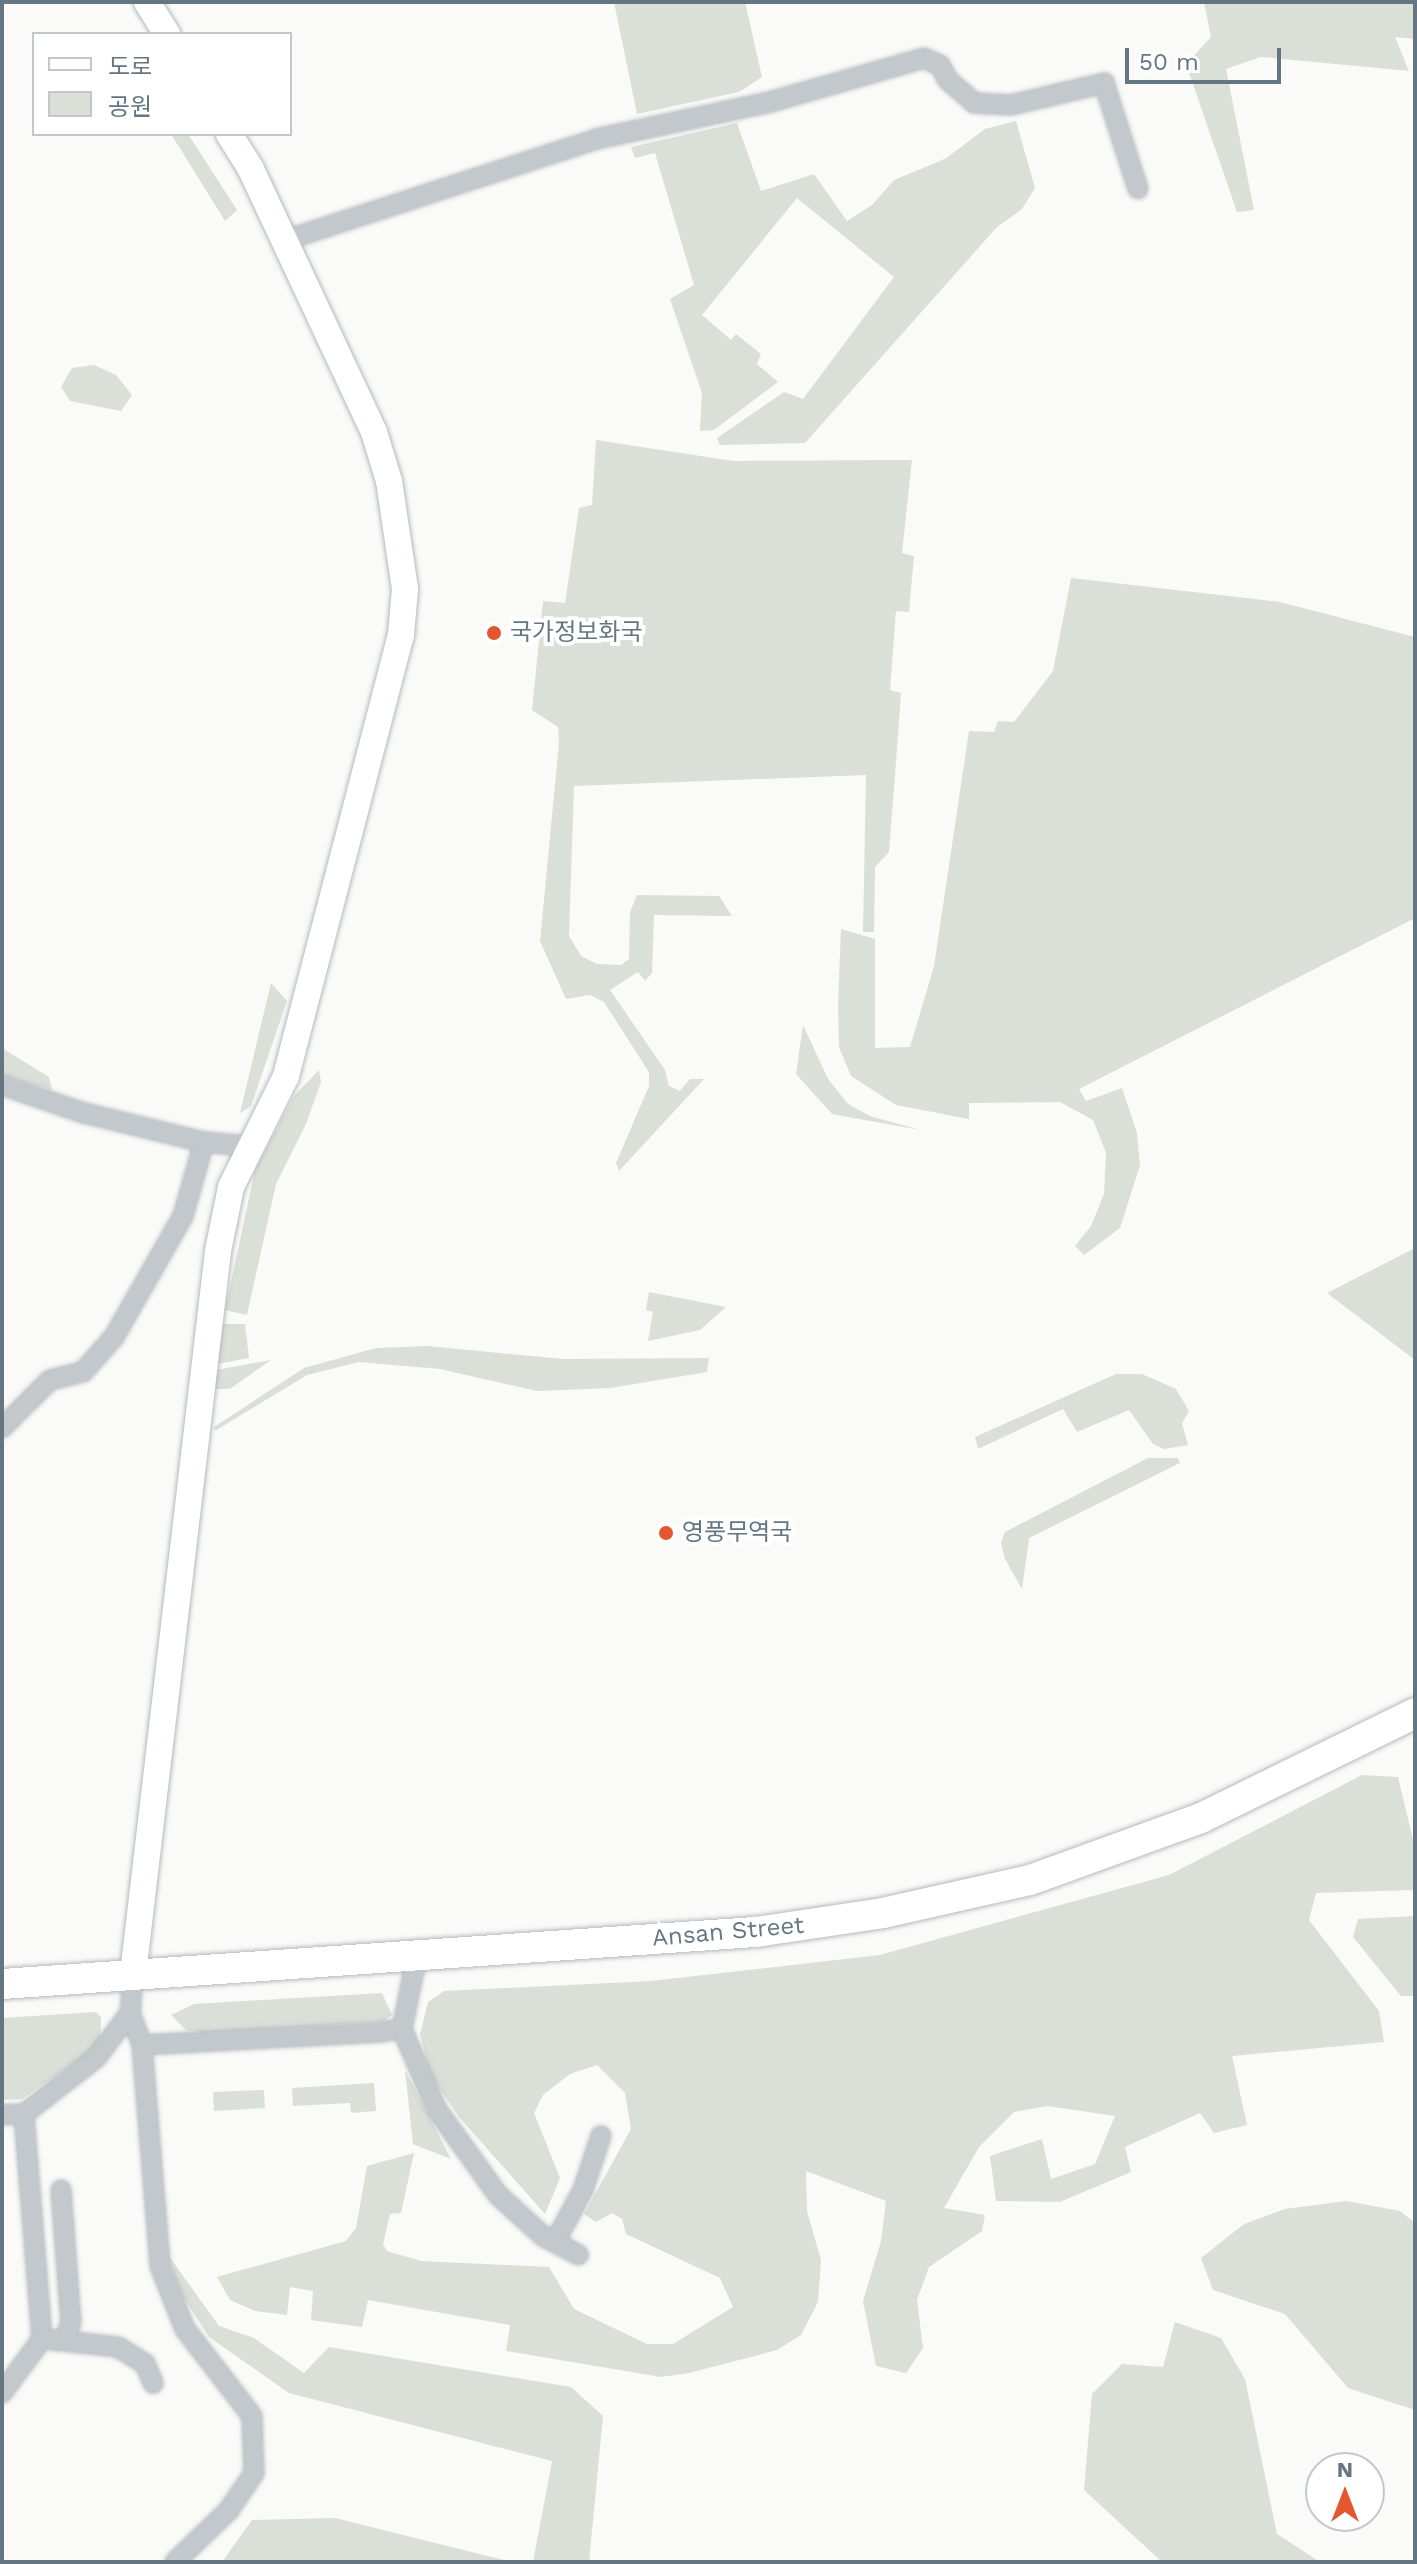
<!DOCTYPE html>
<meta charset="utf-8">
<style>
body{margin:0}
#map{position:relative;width:1417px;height:2564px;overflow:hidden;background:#fafaf8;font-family:"Work Sans","Noto Sans KR",sans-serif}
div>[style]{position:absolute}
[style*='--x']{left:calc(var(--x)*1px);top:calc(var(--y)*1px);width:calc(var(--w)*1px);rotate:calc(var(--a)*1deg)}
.green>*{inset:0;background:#dadfd7}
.roads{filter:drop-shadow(0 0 2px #b3babf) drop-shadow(0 0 2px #b3babf)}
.street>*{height:18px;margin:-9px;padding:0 9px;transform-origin:9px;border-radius:9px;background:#c3c8cc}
.secondary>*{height:26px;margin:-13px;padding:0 13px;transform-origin:13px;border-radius:13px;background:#fff}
.primary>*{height:30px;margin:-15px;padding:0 15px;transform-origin:15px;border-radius:15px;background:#fff}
.dots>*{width:22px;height:22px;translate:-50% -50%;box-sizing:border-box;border:4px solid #fff;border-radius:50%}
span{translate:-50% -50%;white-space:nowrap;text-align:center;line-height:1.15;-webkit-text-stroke:8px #fff;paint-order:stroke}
.poi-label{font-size:24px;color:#657683}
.left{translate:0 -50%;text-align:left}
.street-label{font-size:24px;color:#657683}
.frame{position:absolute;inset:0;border:4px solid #657683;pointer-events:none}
.legend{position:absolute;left:32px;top:32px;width:260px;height:104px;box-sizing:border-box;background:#fff;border:2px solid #c1c8cd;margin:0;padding:10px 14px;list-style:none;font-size:24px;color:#657683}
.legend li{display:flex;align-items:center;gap:16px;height:40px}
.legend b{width:40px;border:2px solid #c1c8cd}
.north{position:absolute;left:1305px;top:2452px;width:80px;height:80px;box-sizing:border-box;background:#fff;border:2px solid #c1c8cd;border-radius:50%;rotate:0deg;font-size:22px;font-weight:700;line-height:32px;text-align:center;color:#657683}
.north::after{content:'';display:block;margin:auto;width:28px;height:36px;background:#e4572e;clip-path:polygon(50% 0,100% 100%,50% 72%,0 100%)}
.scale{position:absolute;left:1125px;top:48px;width:156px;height:36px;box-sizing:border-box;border:4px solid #657683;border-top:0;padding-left:10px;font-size:24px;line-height:28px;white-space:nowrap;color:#657683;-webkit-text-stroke:6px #fff;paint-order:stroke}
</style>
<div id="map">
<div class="green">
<div style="clip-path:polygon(614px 2px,745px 2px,762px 77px,739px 92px,637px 114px)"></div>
<div style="clip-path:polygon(1204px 2px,1415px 2px,1415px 39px,1395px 37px,1409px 71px,1261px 57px,1226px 69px,1254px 210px,1237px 212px,1186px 64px,1211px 37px)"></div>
<div style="clip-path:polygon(1016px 121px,1035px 188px,1022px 209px,997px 227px,805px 443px,720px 445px,717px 438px,784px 392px,803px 399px,894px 277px,797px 198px,702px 315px,731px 340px,736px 334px,761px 354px,757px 364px,778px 382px,714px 430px,700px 431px,702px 393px,670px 299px,694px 285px,655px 153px,635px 158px,631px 147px,737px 123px,761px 191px,814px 174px,847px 221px,872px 205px,894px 180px,945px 159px,985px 129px)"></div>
<div style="clip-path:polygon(171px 134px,188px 134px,237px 210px,225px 221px)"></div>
<div style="clip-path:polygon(94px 365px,116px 375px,132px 395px,121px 411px,70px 401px,61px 387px,72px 368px)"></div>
<div style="clip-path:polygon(596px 440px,733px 461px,912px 460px,902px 553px,914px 556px,909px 612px,896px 611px,890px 690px,901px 693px,898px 736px,889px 852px,875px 867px,874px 932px,863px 932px,866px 775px,574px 786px,569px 936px,581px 956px,597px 964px,621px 965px,629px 959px,630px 912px,637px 895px,719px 896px,732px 916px,654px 915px,652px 973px,645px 981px,638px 972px,610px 990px,665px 1070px,669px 1086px,680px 1091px,690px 1079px,704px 1079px,619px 1171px,616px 1163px,649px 1086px,649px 1072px,604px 1002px,590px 995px,566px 999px,540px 941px,559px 743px,558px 727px,532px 710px,543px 601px,565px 603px,579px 508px,592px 505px)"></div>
<div style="clip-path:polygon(1071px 578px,1280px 602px,1415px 637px,1415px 918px,1079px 1089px,1086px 1101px,1122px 1088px,1137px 1133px,1140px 1165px,1120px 1228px,1084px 1255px,1075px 1246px,1091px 1226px,1104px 1194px,1106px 1153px,1093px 1120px,1060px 1102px,969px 1103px,969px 1119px,896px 1105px,851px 1076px,839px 1047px,838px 1006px,841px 929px,875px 939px,875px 1048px,910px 1047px,934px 966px,969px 731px,994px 732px,998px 721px,1014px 722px,1053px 671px)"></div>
<div style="clip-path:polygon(271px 983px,287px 1001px,251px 1106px,240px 1113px)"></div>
<div style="clip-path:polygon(803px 1025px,828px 1079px,848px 1104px,870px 1116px,920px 1130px,832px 1114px,796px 1074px)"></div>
<div style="clip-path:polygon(2px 1048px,49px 1077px,52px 1090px,2px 1075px)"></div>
<div style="clip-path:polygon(319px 1070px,321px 1082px,306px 1124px,276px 1184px,247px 1315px,225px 1310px,255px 1170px,294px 1096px)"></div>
<div style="clip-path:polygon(1415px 1248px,1415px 1360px,1327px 1293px)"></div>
<div style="clip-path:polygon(649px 1292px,726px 1307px,700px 1330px,648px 1341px,653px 1312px,646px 1310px)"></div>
<div style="clip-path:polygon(222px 1324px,245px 1324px,249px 1358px,217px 1364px)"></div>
<div style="clip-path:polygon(427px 1346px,563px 1359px,709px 1358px,707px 1372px,610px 1388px,537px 1391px,440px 1369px,359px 1362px,307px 1375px,215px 1431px,214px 1427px,304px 1368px,376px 1348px)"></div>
<div style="clip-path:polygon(271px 1360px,230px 1389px,216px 1389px,216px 1370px)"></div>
<div style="clip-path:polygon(1116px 1374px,1142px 1374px,1176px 1389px,1189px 1411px,1182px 1423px,1188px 1445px,1164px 1449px,1153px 1444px,1129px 1410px,1077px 1432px,1063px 1409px,978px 1449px,975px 1437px)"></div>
<div style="clip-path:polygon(1148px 1458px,1178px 1458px,1180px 1463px,1029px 1538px,1022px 1589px,1005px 1559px,1001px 1543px,1005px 1532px)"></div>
<div style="clip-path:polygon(1362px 1775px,1398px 1777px,1415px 1848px,1415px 1890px,1316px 1893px,1309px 1920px,1379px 2011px,1384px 2042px,1232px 2056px,1247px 2125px,1214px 2133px,1200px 2113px,1125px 2147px,1131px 2172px,1060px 2202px,996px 2201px,990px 2156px,1042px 2139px,1051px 2179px,1095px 2164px,1115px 2116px,1047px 2106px,1014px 2112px,979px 2147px,944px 2208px,985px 2215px,982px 2231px,929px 2267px,917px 2300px,923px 2348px,906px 2373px,876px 2366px,863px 2301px,881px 2241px,886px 2201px,806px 2171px,807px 2211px,821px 2260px,818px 2302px,801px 2335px,777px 2350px,689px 2373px,661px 2377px,506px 2351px,510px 2325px,368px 2300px,362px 2327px,311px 2320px,313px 2291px,290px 2287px,287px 2315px,255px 2311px,230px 2300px,217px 2277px,346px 2241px,356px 2228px,367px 2166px,414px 2153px,401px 2213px,390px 2214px,383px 2244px,387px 2251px,421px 2261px,549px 2267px,574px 2309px,647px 2344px,673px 2344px,733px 2307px,720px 2278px,626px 2234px,622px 2219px,612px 2213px,596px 2222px,584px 2214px,631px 2129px,625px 2093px,597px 2065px,570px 2074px,543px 2095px,534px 2113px,560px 2178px,545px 2214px,459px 2117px,431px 2076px,420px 2034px,428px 2002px,444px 1991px,651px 1981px,880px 1955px,1169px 1875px)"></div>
<div style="clip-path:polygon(1415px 1916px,1415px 1996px,1401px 1996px,1353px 1937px,1358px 1919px)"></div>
<div style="clip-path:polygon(382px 1993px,392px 2015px,384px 2021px,208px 2033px,186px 2030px,171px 2015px,194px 2004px)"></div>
<div style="clip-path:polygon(96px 2012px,101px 2017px,100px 2045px,22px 2099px,2px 2100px,2px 2018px)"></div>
<div style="clip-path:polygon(405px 2070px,451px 2159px,413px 2144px)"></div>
<div style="clip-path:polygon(374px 2083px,376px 2111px,351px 2113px,350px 2103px,293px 2106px,292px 2088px)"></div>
<div style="clip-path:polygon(264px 2090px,265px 2108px,214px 2111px,213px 2092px)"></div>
<div style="clip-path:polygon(1346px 2201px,1400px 2211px,1415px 2223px,1415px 2410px,1348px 2388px,1285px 2314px,1213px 2290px,1201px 2258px,1244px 2224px,1285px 2209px)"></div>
<div style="clip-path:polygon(168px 2255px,219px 2326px,254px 2338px,304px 2373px,329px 2347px,571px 2387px,603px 2416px,589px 2562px,533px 2562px,552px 2461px,289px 2393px,209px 2337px,180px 2292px)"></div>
<div style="clip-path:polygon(1175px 2322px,1221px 2338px,1245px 2379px,1277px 2534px,1320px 2562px,1162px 2562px,1084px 2490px,1092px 2394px,1122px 2364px,1163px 2367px)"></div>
<div style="clip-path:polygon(335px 2518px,512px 2562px,222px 2562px,252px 2520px)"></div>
</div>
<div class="roads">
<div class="street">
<div style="--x:283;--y:241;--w:329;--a:-18"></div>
<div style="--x:596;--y:139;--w:178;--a:-12"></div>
<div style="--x:770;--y:102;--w:160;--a:-15.9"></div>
<div style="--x:924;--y:58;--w:17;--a:24"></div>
<div style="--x:940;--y:65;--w:17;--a:62"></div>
<div style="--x:948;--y:80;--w:35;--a:41"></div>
<div style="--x:974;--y:103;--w:37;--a:3"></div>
<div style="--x:1011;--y:105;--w:96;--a:-13.3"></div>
<div style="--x:1104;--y:83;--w:111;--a:72.2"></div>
<div style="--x:2;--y:1085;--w:87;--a:18.9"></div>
<div style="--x:84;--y:1113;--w:123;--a:13.6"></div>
<div style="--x:204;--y:1142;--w:43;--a:5.3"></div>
<div style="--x:2;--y:1428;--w:68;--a:-45"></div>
<div style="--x:50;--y:1380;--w:34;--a:-14"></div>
<div style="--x:83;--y:1372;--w:47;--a:-48.5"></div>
<div style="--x:114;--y:1337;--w:139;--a:-60.3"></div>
<div style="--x:183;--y:1216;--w:77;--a:-74.2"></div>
<div style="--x:133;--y:1974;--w:39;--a:94"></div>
<div style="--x:130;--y:2013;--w:34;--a:69"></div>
<div style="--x:142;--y:2045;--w:238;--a:-3.1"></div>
<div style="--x:380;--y:2032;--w:22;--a:-8"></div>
<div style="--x:402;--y:2029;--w:76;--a:-78.5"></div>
<div style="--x:402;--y:2029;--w:88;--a:66.6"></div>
<div style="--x:437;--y:2110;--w:105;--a:54.3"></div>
<div style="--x:498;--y:2195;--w:61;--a:42.3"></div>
<div style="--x:543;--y:2236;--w:40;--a:28"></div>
<div style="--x:142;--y:2045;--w:222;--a:85.3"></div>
<div style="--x:160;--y:2266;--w:68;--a:68.4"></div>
<div style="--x:185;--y:2329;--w:110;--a:52.4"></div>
<div style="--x:252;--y:2416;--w:57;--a:88"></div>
<div style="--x:254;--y:2473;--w:45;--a:124"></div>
<div style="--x:229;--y:2510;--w:75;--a:136.1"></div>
<div style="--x:2;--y:2115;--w:22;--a:-3"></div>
<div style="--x:24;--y:2114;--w:91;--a:-37.9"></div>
<div style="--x:96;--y:2058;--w:56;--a:-52.9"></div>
<div style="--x:61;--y:2190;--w:132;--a:85.7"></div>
<div style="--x:71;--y:2322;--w:20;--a:110"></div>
<div style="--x:555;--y:2242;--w:59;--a:-61.7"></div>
<div style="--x:583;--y:2190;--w:57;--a:-71.6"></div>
<div style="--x:53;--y:2340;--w:65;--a:6.1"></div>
<div style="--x:118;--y:2347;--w:32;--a:32"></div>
<div style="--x:145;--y:2364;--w:21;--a:67"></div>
<div style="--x:2;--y:2393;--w:67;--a:-53.5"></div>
<div style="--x:42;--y:2339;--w:226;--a:-94.6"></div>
</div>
<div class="secondary">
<div style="--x:147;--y:2;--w:38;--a:58"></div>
<div style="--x:133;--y:1974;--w:728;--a:-83.29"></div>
<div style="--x:218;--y:1251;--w:65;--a:-78.5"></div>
<div style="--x:231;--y:1187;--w:124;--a:-63.6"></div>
<div style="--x:286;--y:1076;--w:456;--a:-75.4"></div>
<div style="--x:401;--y:635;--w:46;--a:-85"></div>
<div style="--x:405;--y:589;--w:109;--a:-98.4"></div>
<div style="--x:389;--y:481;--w:51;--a:-107"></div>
<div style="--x:374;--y:432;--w:290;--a:-115.1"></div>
<div style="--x:251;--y:169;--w:41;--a:-122.2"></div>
</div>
<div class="primary">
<div style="--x:2;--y:1984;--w:756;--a:-3.95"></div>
<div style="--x:756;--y:1932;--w:128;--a:-8.5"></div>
<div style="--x:883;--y:1913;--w:151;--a:-12.7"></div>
<div style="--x:1030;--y:1880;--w:182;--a:-19.9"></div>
<div style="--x:1201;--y:1818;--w:238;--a:-26.1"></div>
</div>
</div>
<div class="dots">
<div style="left:494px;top:633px;background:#e4572e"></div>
<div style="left:666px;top:1533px;background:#e4572e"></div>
</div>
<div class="poi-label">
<span class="left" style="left:510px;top:633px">국가정보화국</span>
<span class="left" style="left:682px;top:1533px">영풍무역국</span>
</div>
<div class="street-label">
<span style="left:728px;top:1932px;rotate:-5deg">Ansan Street</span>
</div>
<div class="frame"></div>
<ul class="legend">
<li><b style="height:10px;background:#fff"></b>도로</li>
<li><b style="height:22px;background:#dadfd7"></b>공원</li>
</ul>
<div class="north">N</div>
<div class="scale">50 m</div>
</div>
